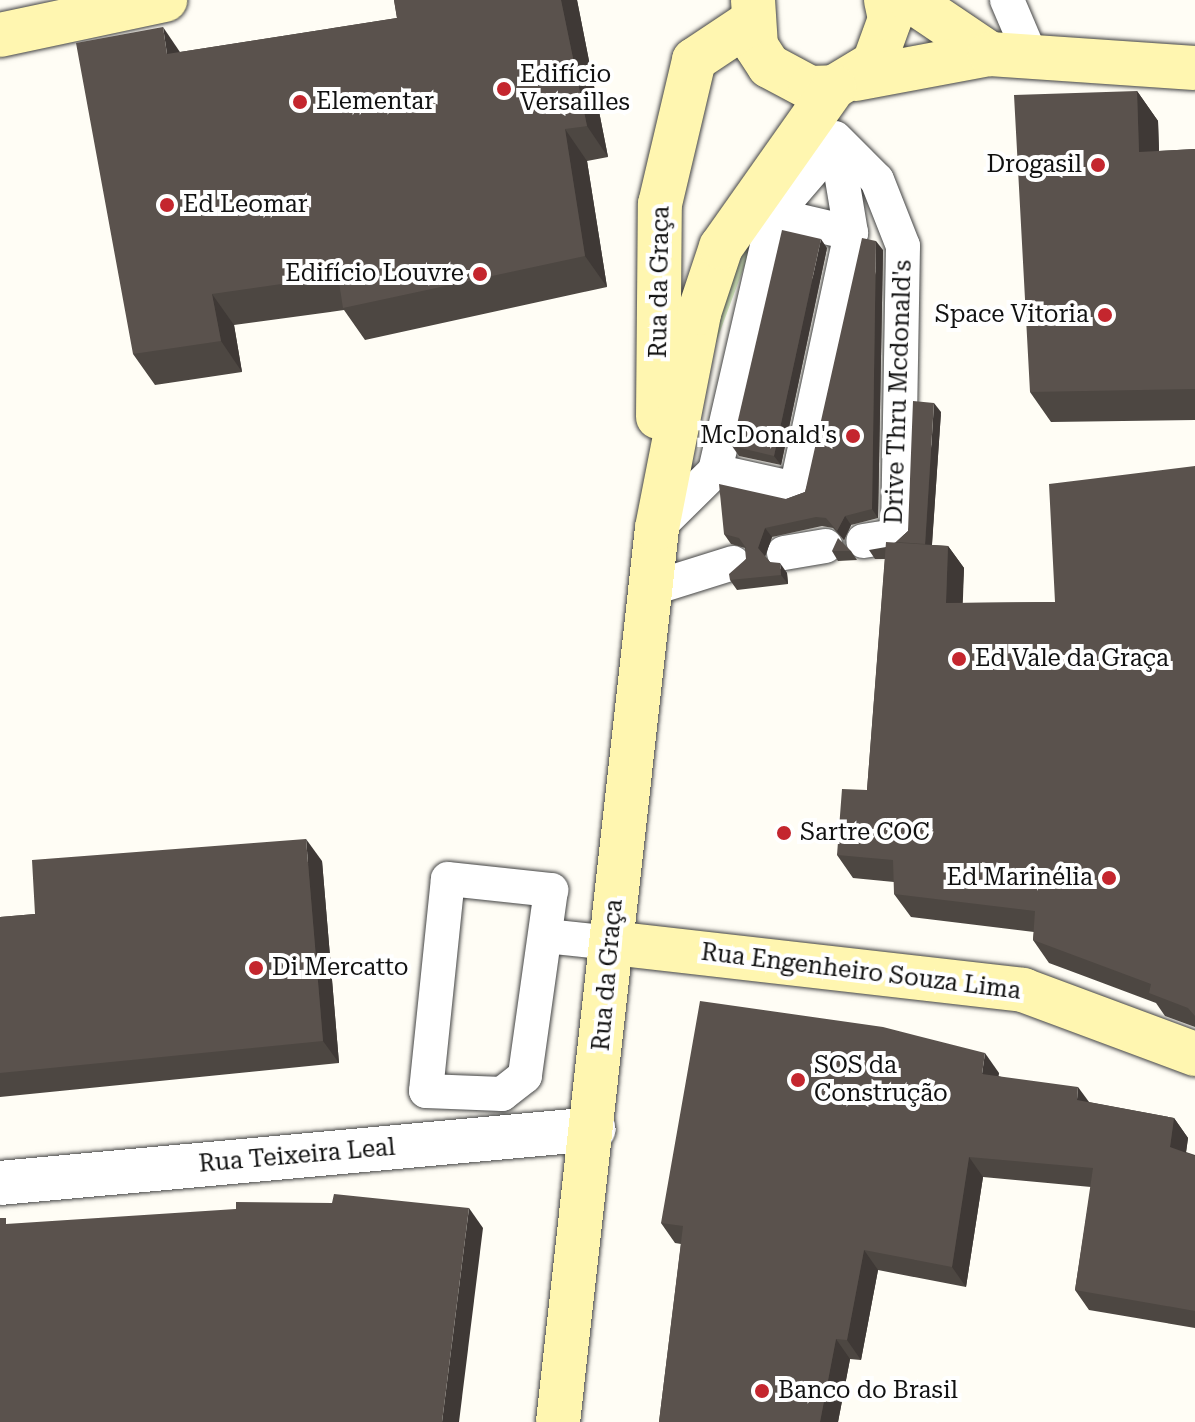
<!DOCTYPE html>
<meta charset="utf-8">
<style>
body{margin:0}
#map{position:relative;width:1195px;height:1422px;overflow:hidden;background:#fffdf5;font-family:"Roboto Serif",serif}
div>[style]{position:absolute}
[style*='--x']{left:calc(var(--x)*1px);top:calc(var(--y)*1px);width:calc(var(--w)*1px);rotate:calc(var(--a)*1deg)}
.green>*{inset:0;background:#d5ebbd}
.roads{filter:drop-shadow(0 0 2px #444) drop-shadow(0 0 2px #444)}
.lane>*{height:34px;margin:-17px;padding:0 17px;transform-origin:17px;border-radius:17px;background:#fff}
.street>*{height:44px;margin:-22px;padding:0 22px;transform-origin:22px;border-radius:22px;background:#fff}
.secondary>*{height:44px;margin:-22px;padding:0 22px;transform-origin:22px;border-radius:22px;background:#fff6b0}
.wall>*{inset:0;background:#4d4742}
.shaded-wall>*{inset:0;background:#3f3936}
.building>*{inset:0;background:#5a524d}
.dots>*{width:22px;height:22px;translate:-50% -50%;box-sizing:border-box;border:4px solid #fff;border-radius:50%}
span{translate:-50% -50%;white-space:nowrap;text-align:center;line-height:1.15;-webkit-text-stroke:8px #fff;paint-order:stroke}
.poi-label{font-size:24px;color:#111}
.left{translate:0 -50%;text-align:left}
.right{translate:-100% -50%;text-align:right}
.street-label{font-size:24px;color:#111}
</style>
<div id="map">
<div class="green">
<div style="clip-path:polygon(758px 230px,744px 267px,702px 380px,735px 254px)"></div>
</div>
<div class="roads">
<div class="lane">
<div style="--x:1007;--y:0;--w:66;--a:66.9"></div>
<div style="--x:835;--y:138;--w:59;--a:45"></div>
<div style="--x:877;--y:180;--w:71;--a:68.5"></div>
<div style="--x:903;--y:246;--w:278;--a:91"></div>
<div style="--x:898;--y:524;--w:12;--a:104"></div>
<div style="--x:895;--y:536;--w:32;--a:171"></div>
<div style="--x:774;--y:215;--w:95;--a:-49.3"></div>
<div style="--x:836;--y:143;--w:91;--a:80.5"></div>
<div style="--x:851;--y:233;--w:262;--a:102.1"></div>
<div style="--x:796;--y:489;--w:83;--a:-167.5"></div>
<div style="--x:715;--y:471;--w:263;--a:-77"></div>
<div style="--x:774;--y:215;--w:79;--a:13.2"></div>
<div style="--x:657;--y:528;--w:81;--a:-44.5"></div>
<div style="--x:784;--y:553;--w:42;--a:-9.7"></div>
<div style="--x:650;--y:589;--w:87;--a:-17.4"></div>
<div style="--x:448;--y:879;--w:104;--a:6.1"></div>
<div style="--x:551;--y:890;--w:188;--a:98"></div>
<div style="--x:525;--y:1076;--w:29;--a:142"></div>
<div style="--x:502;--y:1094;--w:76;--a:-177.7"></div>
<div style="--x:426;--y:1091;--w:213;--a:-84.1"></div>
<div style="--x:546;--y:936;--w:66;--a:6.1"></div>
</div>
<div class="street">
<div style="--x:0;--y:1183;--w:596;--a:-5.19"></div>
</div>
<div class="secondary">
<div style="--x:753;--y:0;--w:46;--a:86.3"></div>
<div style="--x:756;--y:46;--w:24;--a:57"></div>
<div style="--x:769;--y:66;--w:47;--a:28.2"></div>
<div style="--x:810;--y:88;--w:24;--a:-2"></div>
<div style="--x:834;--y:87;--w:47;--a:-31"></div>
<div style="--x:874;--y:63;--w:47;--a:-70"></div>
<div style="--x:890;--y:19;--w:19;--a:-102"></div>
<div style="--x:910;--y:0;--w:97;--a:34"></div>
<div style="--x:0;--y:35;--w:169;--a:-12"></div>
<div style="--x:856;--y:79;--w:136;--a:-10.6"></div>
<div style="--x:990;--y:54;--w:205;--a:3.9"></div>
<div style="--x:658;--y:417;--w:213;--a:-89.5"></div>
<div style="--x:660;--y:204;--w:148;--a:-76.7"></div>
<div style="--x:694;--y:60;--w:69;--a:-33.7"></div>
<div style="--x:612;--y:943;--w:414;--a:6.5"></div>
<div style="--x:1023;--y:990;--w:184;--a:20.4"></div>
<div style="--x:558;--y:1422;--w:899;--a:-83.68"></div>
<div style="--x:657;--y:528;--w:219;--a:-78.9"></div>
<div style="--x:699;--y:313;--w:70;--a:-71.6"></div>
<div style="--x:721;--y:247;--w:196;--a:-54.8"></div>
</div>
</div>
<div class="wall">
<div style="clip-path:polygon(394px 0,577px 0,608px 157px,587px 161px,607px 287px,365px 340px,344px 310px,234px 325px,242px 372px,155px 385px,133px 354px,180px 52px,397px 18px)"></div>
<div style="clip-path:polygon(1137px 91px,1158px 121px,1159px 151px,1195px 149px,1195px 420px,1051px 422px,1030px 392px)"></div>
<div style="clip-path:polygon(827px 248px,781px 465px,739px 456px,732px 446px)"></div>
<div style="clip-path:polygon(883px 250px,878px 518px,851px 525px,844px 540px,833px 528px,822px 526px,772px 537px,765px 556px,770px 562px,787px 573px,788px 584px,737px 590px,730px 580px,746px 559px,745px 548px,731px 544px,724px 534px,786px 499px,805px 492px)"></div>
<div style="clip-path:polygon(941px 412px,932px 545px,948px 546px,964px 568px,962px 603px,1055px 602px,1195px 466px,1195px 1027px,1165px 1016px,1156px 1003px,1049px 963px,1033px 940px,1034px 932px,911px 917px,894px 894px,894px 882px,853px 878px,837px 855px,867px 790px,885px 559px,875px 559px,869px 550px,886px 547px,896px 542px,908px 531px)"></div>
<div style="clip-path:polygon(832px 551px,851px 551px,857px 560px,838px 561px)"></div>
<div style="clip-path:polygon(322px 861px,339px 1063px,0 1097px,0 917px,35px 914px)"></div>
<div style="clip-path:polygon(999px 1073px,998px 1076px,1089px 1102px,1174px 1118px,1188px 1138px,1186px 1152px,1195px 1155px,1195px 1328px,1089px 1310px,1075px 1290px,1091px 1187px,983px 1177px,966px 1287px,878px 1270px,861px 1360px,850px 1359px,838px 1422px,659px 1422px,681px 1244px,675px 1243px,661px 1223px)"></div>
</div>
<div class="shaded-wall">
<div style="clip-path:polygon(561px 0,577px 0,608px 157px,587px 126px)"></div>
<div style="clip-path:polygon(163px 27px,184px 58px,167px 54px)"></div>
<div style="clip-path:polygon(1137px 91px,1158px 121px,1160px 182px,1139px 152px)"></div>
<div style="clip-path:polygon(565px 129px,587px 161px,607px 287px,585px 256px)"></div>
<div style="clip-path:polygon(821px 239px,827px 248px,781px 465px,774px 456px)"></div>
<div style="clip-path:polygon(876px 241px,883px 250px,878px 518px,872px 509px)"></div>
<div style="clip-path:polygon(212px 294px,234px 325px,242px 372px,221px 341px)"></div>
<div style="clip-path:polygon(934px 403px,941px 412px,931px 557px,925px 548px)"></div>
<div style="clip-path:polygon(845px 516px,851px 525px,844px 540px,837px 531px)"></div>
<div style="clip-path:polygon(765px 528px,772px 537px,765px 557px,758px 548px)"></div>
<div style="clip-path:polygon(948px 546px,964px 568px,962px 626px,946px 603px)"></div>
<div style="clip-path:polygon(780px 563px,787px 573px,788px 584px,781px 575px)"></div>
<div style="clip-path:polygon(306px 839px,322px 861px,339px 1063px,323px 1041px)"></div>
<div style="clip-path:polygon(985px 1053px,999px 1073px,996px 1094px,982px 1074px)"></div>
<div style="clip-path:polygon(1078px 1087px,1092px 1106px,1077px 1100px)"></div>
<div style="clip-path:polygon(1174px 1118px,1188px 1138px,1184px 1167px,1170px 1147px)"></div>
<div style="clip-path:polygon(969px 1157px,983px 1177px,966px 1287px,952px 1267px)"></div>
<div style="clip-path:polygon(469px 1208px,483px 1228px,459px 1422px,442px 1422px)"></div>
<div style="clip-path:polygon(864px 1250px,878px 1270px,861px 1360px,847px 1340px)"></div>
<div style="clip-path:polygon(836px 1339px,850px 1359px,838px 1422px,820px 1422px)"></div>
</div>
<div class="building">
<div style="clip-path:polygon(394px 0,561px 0,587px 126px,565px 129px,585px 256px,343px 308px,338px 276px,212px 294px,221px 341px,133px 354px,76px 43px,163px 27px,167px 54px,397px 18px)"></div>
<div style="clip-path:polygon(1137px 91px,1139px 152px,1195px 149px,1195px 389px,1030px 392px,1014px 95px)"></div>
<div style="clip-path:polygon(782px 230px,821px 239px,774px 456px,732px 446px)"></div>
<div style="clip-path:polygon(862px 238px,876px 241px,872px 509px,845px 516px,837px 531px,826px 518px,816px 517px,765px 528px,758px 548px,770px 562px,780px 563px,781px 575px,730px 580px,729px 574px,746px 559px,746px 548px,739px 538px,724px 534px,719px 484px,786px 499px,805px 492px)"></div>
<div style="clip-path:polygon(913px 401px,934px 403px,925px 544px,896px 542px,908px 531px)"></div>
<div style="clip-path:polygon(1195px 466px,1195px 1016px,1188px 1008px,1149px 993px,1151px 984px,1033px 940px,1035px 911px,894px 894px,893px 860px,837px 855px,842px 789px,867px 790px,886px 542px,948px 546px,946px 603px,1055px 602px,1049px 484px)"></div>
<div style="clip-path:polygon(838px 538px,851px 551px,832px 551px)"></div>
<div style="clip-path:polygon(306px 839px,323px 1041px,0 1073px,0 917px,35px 914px,32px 860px)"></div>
<div style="clip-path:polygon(700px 1001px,883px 1027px,985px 1053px,982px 1074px,1078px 1087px,1077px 1100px,1174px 1118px,1170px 1147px,1195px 1156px,1195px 1311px,1075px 1290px,1093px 1168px,969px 1157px,952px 1267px,864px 1250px,847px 1340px,836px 1339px,820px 1422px,659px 1422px,683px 1226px,661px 1223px)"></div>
<div style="clip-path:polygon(334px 1194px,469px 1208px,442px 1422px,0 1422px,0 1218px,6px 1218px,6px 1224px,236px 1209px,236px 1202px,332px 1203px)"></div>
</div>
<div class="dots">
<div style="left:504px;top:89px;background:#c4262e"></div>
<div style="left:300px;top:102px;background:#c4262e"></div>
<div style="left:1098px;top:165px;background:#c4262e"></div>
<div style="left:167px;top:205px;background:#c4262e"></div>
<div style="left:480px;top:274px;background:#c4262e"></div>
<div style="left:1105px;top:315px;background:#c4262e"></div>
<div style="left:853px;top:436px;background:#c4262e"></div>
<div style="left:959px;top:659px;background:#c4262e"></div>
<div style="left:784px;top:833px;background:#c4262e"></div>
<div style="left:1109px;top:878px;background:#c4262e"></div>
<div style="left:256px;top:968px;background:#c4262e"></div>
<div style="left:798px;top:1080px;background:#c4262e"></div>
<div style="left:762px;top:1391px;background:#c4262e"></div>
</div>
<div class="poi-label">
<span class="left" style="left:520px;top:89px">Edifício<br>Versailles</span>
<span class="left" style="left:316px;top:102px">Elementar</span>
<span class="right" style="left:1082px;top:165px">Drogasil</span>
<span class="left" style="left:183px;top:205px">Ed Leomar</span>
<span class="right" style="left:464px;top:274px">Edifício Louvre</span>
<span class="right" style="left:1089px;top:315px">Space Vitoria</span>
<span class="right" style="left:837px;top:436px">McDonald's</span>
<span class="left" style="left:975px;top:659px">Ed Vale da Graça</span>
<span class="left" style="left:800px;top:833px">Sartre COC</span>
<span class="right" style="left:1093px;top:878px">Ed Marinélia</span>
<span class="left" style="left:272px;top:968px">Di Mercatto</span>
<span class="left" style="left:814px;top:1080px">SOS da<br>Construção</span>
<span class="left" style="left:778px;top:1391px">Banco do Brasil</span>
</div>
<div class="street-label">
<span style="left:660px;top:282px;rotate:-89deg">Rua da Graça</span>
<span style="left:899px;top:392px;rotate:-88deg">Drive Thru Mcdonald's</span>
<span style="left:861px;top:972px;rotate:7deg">Rua Engenheiro Souza Lima</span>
<span style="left:608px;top:975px;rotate:-85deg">Rua da Graça</span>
<span style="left:297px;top:1156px;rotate:-5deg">Rua Teixeira Leal</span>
</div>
</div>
